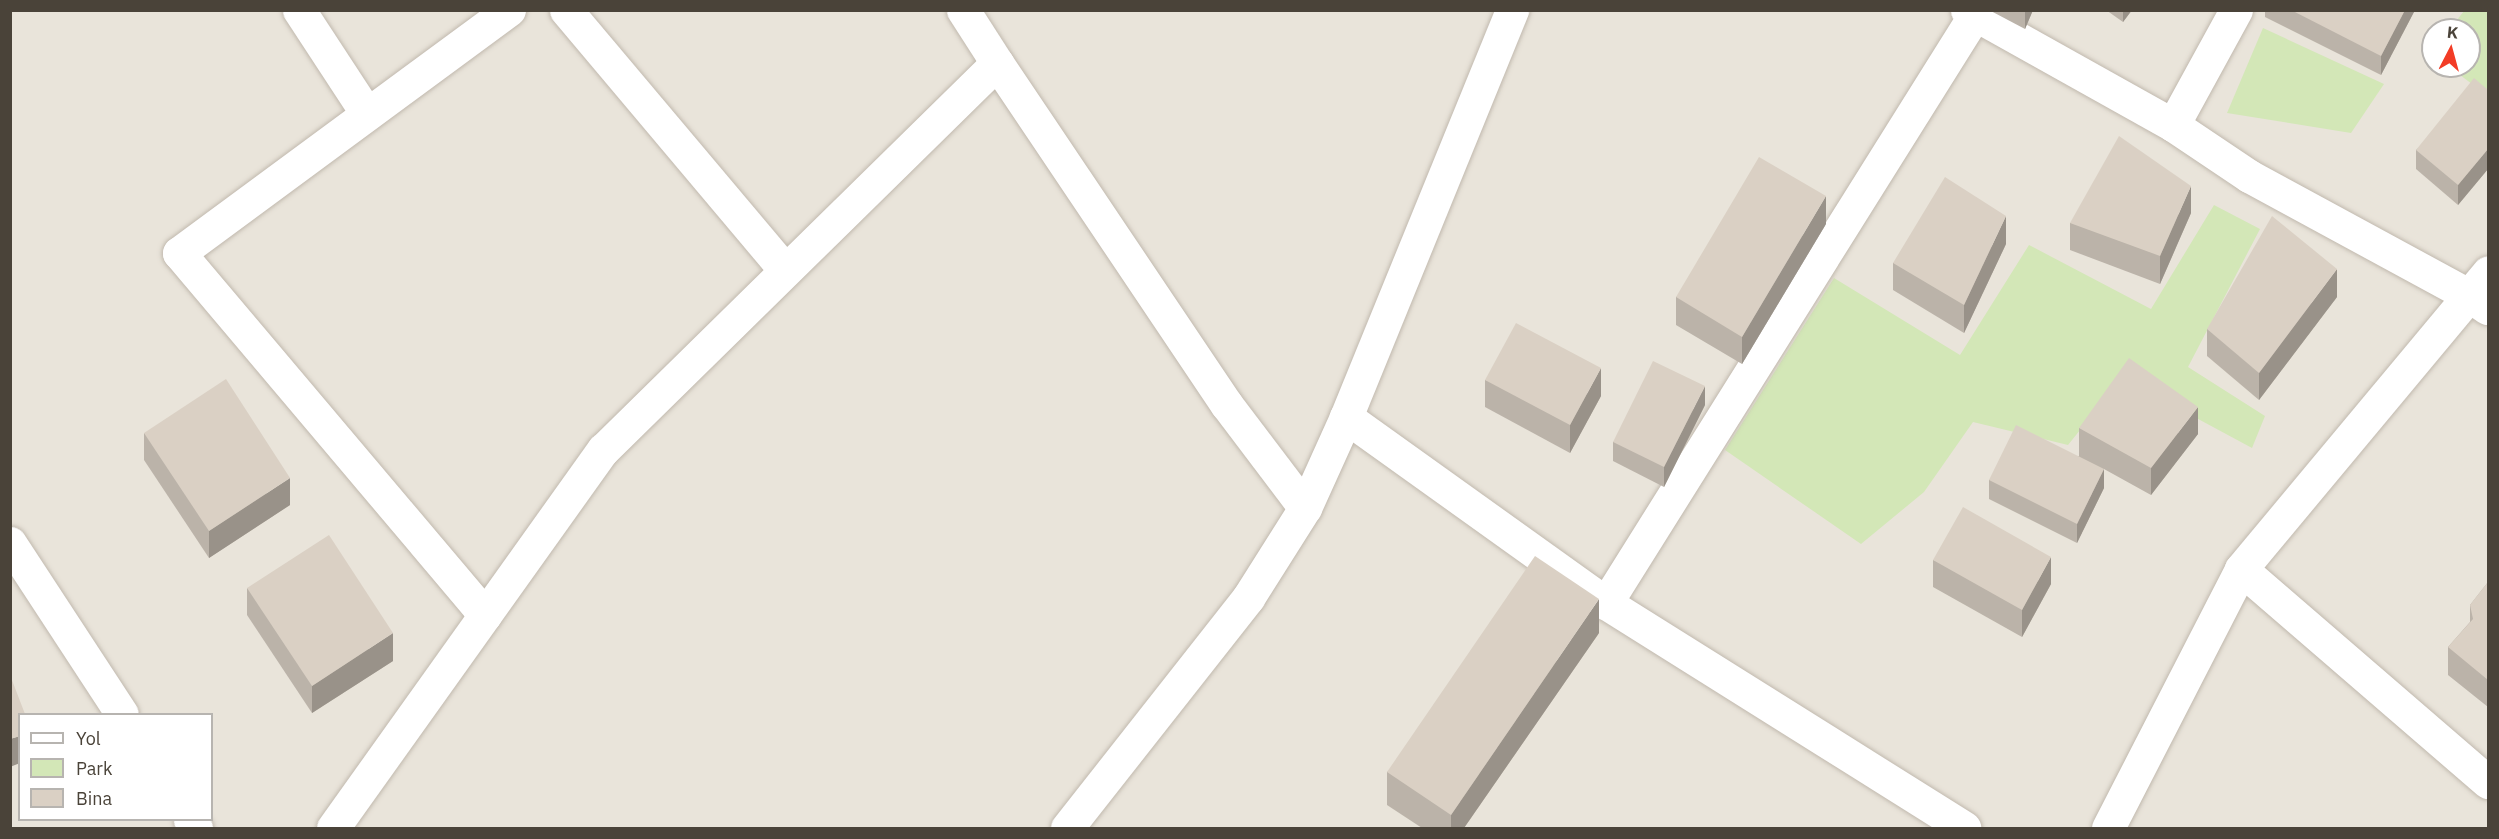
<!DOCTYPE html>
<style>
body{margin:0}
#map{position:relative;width:2499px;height:839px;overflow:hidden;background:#f5f2ec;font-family:"IBM Plex Sans",sans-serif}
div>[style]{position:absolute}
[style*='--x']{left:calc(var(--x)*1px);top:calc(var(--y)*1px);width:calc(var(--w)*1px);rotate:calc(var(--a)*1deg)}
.residential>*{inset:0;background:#e9e4da}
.green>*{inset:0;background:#d3e7b7}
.roads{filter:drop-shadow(0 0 2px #c1b9ae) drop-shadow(0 0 2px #c1b9ae)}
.minor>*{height:33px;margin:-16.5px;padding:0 16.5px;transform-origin:16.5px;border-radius:16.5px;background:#fff}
.wall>*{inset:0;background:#bbb3a9}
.shaded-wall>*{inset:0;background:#999289}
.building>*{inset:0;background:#dad0c4}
span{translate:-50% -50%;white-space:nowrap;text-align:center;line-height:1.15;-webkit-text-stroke:6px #fff;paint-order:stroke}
.frame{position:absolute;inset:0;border:12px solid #4a4339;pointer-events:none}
.legend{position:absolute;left:18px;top:713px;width:195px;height:108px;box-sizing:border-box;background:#fff;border:2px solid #b7b4b0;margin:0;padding:8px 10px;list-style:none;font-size:18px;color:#4a4339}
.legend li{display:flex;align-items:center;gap:12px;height:30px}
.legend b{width:30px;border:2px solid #b7b4b0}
.north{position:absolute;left:2421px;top:18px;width:60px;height:60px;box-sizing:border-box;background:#fff;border:2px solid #b7b4b0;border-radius:50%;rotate:6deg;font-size:16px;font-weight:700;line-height:24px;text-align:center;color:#4a4339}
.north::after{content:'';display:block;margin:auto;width:21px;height:27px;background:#f23c26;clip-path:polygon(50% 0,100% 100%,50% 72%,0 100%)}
</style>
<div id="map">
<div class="residential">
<div style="clip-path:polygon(evenodd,11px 11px,2488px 11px,2488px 828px,11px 828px,11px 11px,2433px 30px,2469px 30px,2469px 66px,2433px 66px,2433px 30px,11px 11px,20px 714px,212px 714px,212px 820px,20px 820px,20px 714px)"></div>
</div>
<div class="green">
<div style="clip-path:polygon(2464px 11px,2488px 11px,2488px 96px,2448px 66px,2469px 66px,2469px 30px,2449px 30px)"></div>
<div style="clip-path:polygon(2263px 28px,2384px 84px,2351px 133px,2227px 113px)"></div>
<div style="clip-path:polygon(2214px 205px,2260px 229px,2188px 367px,2265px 416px,2252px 448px,2122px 378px,2068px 445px,1973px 422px,1924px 492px,1861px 544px,1725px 450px,1834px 278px,1960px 355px,2029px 245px,2151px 309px)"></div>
</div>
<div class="roads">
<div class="minor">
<div style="--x:299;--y:10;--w:124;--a:56.8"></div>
<div style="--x:566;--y:10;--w:340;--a:49.9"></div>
<div style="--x:963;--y:10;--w:63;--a:57.3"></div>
<div style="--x:1967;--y:10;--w:236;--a:29.2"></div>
<div style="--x:2173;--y:125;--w:92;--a:33.9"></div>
<div style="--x:2249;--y:176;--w:251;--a:28.5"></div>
<div style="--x:2470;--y:296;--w:21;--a:35"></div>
<div style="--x:2173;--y:125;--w:131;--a:-61.3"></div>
<div style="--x:1346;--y:417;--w:320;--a:35.6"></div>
<div style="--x:1606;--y:603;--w:423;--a:32.1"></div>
<div style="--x:10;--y:543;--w:204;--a:56.8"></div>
<div style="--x:2241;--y:569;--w:326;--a:40.8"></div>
<div style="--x:1606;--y:603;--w:693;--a:-57.92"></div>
<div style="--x:485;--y:615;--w:474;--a:-130.2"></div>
<div style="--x:179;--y:253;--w:410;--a:-36.4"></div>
<div style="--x:190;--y:820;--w:10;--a:53"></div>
<div style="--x:333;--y:828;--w:465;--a:-54.5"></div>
<div style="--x:603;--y:450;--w:552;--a:-44.49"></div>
<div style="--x:997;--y:63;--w:412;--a:56.1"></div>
<div style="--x:1227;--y:405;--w:129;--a:52.9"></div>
<div style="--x:1067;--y:828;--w:293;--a:-51.8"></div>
<div style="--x:1248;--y:598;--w:107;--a:-57.7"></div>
<div style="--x:1305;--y:508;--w:100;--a:-65.7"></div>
<div style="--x:1346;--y:417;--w:440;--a:-67.8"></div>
<div style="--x:2108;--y:828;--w:291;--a:-62.8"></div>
<div style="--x:2241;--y:569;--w:386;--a:-50.2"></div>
</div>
</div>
<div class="wall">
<div style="clip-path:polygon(1989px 10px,2033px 10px,2025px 29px)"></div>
<div style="clip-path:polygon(2106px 10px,2132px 10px,2123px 22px)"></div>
<div style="clip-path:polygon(2265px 10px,2415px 10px,2381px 75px,2265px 17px)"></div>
<div style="clip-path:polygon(2488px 90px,2488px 169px,2458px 205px,2416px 169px,2416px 150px)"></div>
<div style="clip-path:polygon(2191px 213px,2160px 284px,2070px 250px,2070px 223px)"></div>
<div style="clip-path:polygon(1826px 224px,1742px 364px,1676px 325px,1676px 297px)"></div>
<div style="clip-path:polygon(2006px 244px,1964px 333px,1893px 290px,1893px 263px)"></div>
<div style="clip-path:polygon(2337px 297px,2259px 400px,2207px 356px,2207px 329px)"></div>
<div style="clip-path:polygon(1485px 380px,1601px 396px,1570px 453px,1485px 407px)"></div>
<div style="clip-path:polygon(1705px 405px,1664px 487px,1613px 461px,1613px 442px)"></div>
<div style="clip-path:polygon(2079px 428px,2198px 434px,2151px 495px,2104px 469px,2104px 488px,2077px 543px,1989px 499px,1989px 480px,2079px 456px)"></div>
<div style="clip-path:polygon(144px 433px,290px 505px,209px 558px,144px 460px)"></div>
<div style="clip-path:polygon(1933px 560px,2051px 584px,2022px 637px,1933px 587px)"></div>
<div style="clip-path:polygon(2488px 582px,2488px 707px,2448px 675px,2448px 647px,2470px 622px,2470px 605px)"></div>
<div style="clip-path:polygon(247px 588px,393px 661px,312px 713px,247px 615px)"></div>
<div style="clip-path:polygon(1599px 633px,1464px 828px,1422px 828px,1387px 805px,1387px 772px)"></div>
</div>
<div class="shaded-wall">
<div style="clip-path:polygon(2025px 10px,2033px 10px,2025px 29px)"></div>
<div style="clip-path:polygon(2123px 10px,2132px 10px,2123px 22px)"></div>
<div style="clip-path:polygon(2405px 10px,2415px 10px,2381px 75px,2381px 56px)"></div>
<div style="clip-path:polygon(2488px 149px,2488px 169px,2458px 205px,2458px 185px)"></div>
<div style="clip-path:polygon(2191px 186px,2191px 213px,2160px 284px,2160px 256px)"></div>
<div style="clip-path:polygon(1826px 196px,1826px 224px,1742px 364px,1742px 337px)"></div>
<div style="clip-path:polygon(2006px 216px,2006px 244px,1964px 333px,1964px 305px)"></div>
<div style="clip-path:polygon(2337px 269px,2337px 297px,2259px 400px,2259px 373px)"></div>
<div style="clip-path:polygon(1601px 368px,1601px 396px,1570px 453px,1570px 425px)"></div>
<div style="clip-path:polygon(1705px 386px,1705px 405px,1664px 487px,1664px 467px)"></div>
<div style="clip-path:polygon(2198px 407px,2198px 434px,2151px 495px,2151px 468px)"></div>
<div style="clip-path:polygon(2104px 469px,2104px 488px,2077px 543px,2077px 524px)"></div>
<div style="clip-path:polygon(290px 478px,290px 505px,209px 558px,209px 531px)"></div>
<div style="clip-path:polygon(2051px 557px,2051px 584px,2022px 637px,2022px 610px)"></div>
<div style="clip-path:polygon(1599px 599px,1599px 633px,1464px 828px,1451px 828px,1451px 815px)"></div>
<div style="clip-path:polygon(393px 633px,393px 661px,312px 713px,312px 686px)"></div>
<div style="clip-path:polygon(20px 736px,20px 763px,10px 767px,10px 739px)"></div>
</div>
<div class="building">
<div style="clip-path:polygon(2291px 10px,2405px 10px,2381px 56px)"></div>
<div style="clip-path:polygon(2474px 78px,2488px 90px,2488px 149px,2458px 185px,2416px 150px)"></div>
<div style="clip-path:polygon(2119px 136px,2191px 186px,2160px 256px,2070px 223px)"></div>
<div style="clip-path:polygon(1759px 157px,1826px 196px,1742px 337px,1676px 297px)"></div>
<div style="clip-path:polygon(1945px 177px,2006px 216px,1964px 305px,1893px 263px)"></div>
<div style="clip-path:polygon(2272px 216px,2337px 269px,2259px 373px,2207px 329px)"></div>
<div style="clip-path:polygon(1516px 323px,1601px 368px,1570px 425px,1485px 380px)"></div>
<div style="clip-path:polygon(2129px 358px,2198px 407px,2151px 468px,2079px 428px)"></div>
<div style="clip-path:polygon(1653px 361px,1705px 386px,1664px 467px,1613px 442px)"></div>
<div style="clip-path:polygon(226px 379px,290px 478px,209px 531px,144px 433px)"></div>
<div style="clip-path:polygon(2016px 425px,2104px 469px,2077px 524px,1989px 480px)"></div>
<div style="clip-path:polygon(1963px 507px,2051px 557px,2022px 610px,1933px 560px)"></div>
<div style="clip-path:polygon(329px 535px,393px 633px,312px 686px,247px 588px)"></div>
<div style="clip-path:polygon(1535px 556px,1599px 599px,1451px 815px,1387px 772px)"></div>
<div style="clip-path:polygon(2488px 582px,2488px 680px,2448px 647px,2473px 619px,2470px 605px)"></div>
<div style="clip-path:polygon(10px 675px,25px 714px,20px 714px,20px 736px,10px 739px)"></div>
</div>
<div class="frame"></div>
<ul class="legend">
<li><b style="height:8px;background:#fff"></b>Yol</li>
<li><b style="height:16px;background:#d3e7b7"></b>Park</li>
<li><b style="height:16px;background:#dad0c4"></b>Bina</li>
</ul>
<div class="north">K</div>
</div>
